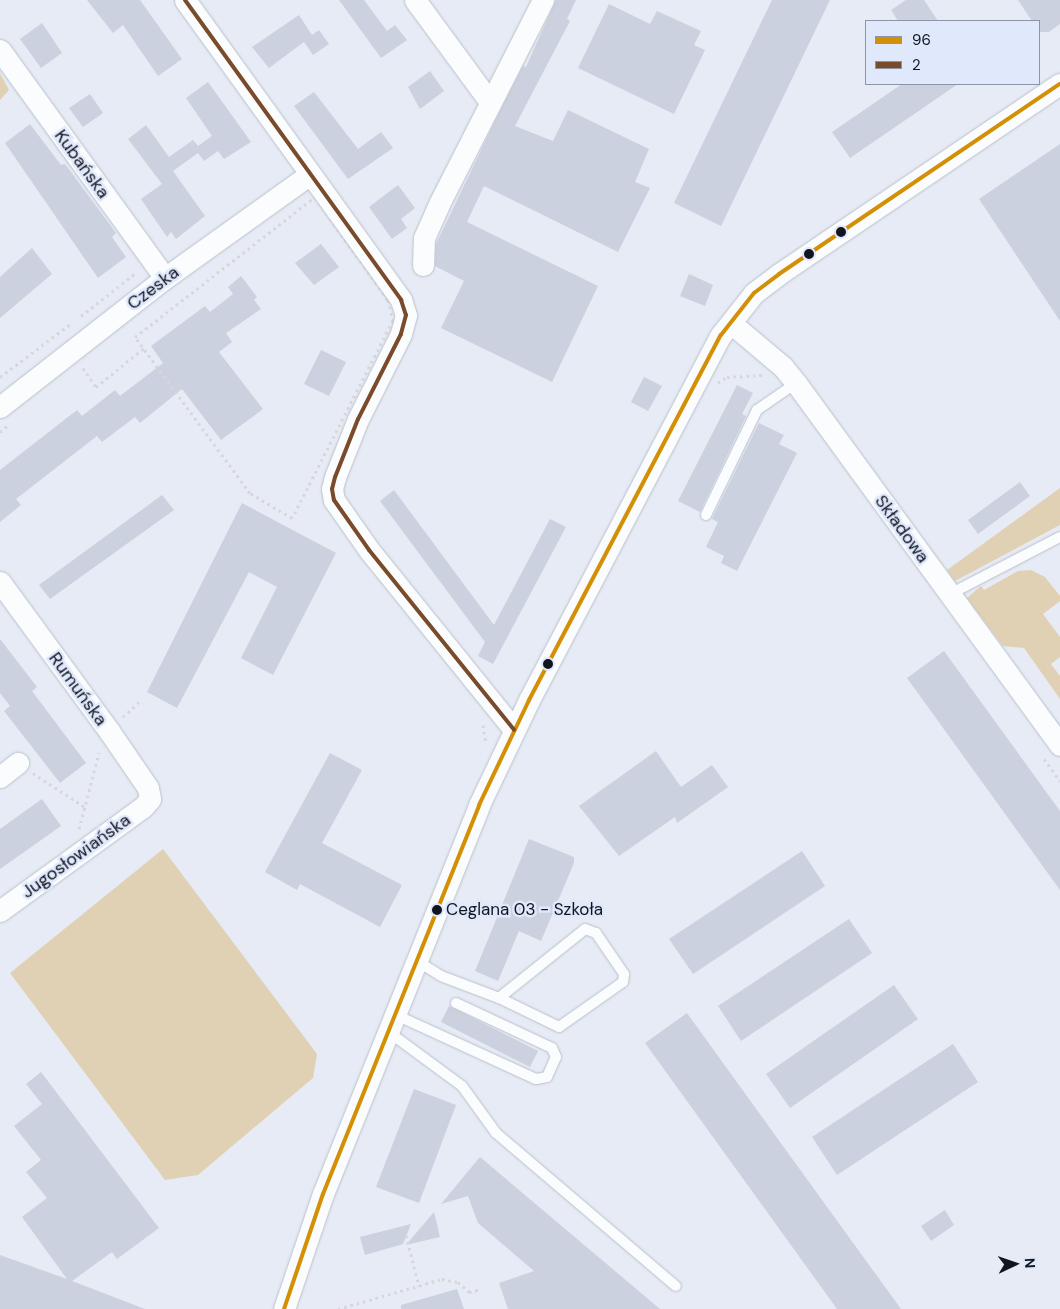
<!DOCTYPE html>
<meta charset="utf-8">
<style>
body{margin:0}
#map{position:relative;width:1060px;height:1309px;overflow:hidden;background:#e6ebf5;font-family:"DM Sans",sans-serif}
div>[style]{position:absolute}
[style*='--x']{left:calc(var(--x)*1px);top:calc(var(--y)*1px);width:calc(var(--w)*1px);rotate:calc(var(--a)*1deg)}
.green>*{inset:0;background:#e0d1b5}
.building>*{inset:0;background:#cbd1de}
.path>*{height:3px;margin-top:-1.5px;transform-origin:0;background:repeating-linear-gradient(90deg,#d7d7db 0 2.5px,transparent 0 6.5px)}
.roads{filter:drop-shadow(0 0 1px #bbc0ca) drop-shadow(0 0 1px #bbc0ca)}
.lane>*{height:10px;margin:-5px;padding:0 5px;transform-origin:5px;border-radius:5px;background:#fbfcfe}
.street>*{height:21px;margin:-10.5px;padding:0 10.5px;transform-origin:10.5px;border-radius:10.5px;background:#fbfcfe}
.bus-1>*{height:4px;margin:-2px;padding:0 2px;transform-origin:2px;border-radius:2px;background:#d49005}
.bus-2>*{height:4px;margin:-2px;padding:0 2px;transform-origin:2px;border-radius:2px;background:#7a4b2a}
.dots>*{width:14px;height:14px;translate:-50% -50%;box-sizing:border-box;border:2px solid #e0e8fb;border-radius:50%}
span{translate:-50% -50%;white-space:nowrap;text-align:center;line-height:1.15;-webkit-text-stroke:5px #e0e8fb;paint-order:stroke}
.bus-label{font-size:17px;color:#10151f}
.left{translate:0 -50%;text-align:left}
.street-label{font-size:18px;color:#10151f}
.legend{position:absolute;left:865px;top:20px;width:175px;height:65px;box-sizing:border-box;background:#e0e8fb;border:1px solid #8d94a3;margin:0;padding:6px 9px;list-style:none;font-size:15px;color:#10151f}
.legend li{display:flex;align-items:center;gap:10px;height:25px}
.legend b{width:25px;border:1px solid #8d94a3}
.north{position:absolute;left:990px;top:1239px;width:50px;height:50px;-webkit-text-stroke:4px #e0e8fb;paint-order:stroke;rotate:87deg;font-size:14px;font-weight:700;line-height:20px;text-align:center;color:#10151f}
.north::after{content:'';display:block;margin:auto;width:18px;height:22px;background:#10151f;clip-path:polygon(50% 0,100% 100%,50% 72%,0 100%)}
</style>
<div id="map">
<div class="green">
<div style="clip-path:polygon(0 73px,9px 90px,0 100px)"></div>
<div style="clip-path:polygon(1060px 488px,1060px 525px,955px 581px,947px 570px)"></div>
<div style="clip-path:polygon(1031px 570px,1045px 577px,1060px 596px,1060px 601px,1043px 614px,1060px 637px,1060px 657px,1051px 664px,1060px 676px,1060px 699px,1024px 648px,1003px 646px,967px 598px,981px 586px,984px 590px,1018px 571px)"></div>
<div style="clip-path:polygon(163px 849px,317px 1054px,313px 1078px,198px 1175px,165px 1180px,10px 973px)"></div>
</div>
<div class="building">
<div style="clip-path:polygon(87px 0,140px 0,182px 59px,158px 76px,123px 25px,113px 33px)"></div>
<div style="clip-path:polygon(339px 0,364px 0,387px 31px,395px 25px,407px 40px,381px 58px)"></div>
<div style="clip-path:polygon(556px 0,576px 0,567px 19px,570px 21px,515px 126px,553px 141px,568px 110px,649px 149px,635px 182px,650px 188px,618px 252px,484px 186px,467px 222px,598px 286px,552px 382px,441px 328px,464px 281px,435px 266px,436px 244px,498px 115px,523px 66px,526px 67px)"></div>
<div style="clip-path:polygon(772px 0,830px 0,721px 226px,674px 203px)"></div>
<div style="clip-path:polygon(906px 0,924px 0,938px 21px,898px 21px,891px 10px)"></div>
<div style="clip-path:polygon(1018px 0,1060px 0,1060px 24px,1049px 32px,1040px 32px,1039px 21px,1032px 21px)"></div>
<div style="clip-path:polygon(609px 4px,650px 24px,657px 11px,701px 31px,694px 45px,705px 50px,674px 114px,578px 68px)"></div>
<div style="clip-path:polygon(299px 15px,312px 35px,319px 30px,329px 44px,313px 55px,304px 42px,269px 68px,252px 47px)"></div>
<div style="clip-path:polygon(42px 23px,62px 53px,41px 68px,20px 39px)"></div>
<div style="clip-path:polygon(430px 71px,444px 91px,420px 109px,408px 87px)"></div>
<div style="clip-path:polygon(208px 82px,251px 142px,224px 159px,218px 151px,204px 161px,198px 153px,173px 171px,205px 216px,176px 239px,171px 232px,167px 237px,141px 199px,162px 184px,128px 139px,146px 125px,169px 157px,193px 140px,198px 146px,212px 136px,186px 98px)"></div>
<div style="clip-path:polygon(902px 84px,958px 84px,850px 158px,832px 132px)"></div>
<div style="clip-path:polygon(314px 92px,358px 149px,381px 132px,393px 148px,348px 179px,294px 106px)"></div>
<div style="clip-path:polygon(90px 94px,103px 113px,83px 127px,69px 108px)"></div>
<div style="clip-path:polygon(30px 124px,61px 165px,65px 164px,116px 233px,112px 237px,126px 257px,98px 278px,5px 143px)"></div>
<div style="clip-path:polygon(1060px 144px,1060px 321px,979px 199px)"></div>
<div style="clip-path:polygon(398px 185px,415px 208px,401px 219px,407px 228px,392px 239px,369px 207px)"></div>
<div style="clip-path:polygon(321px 244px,339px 267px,314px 285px,295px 263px)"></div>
<div style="clip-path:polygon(32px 248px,52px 274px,0 318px,0 277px)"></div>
<div style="clip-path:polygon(689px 274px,713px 285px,705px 306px,680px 296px)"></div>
<div style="clip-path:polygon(241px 276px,257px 297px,254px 300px,261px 309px,226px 333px,232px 342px,219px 352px,263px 409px,221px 440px,182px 389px,140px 423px,135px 417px,102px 442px,97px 436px,16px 499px,21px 505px,0 522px,0 470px,77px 410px,82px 416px,115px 390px,120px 396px,163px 363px,151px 346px,205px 306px,210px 312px,233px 294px,228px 287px)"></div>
<div style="clip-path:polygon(321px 350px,346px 362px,329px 396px,304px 384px)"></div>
<div style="clip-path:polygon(644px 377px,662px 386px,648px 411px,631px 402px)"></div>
<div style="clip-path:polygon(737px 385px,753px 393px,742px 414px,746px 416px,700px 512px,678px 501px)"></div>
<div style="clip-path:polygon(759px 423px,784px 435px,779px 444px,797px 453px,737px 571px,721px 563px,724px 556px,706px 547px,718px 522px,712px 519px)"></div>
<div style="clip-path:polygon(1020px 482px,1030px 496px,978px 534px,968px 520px)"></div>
<div style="clip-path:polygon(394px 490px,494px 625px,550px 519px,566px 527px,493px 664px,478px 656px,485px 642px,380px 501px)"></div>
<div style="clip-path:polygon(162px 495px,174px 510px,50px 599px,39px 585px)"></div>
<div style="clip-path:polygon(242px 503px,336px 553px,273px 675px,241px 658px,277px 587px,249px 572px,177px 708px,147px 692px)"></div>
<div style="clip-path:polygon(0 639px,37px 687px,32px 691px,86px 763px,60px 783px,4px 711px,10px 706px,0 693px)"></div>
<div style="clip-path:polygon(944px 651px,1060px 811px,1060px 890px,907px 678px)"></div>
<div style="clip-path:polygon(656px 751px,681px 787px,712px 765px,728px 787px,677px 823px,675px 817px,619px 856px,579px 806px)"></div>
<div style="clip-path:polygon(330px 753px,362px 770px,322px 843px,402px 885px,380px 927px,300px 884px,297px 890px,265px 872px)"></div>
<div style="clip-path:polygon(42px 799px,61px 826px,0 869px,0 829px)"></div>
<div style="clip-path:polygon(529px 839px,574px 857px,574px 863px,541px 941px,519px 931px,498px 981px,475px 971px)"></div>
<div style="clip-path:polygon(802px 851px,825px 886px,693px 974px,669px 939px)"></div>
<div style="clip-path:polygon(849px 919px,872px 953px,741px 1041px,718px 1006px)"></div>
<div style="clip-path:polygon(894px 985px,918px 1019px,790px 1108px,766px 1074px)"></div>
<div style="clip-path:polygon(449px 1006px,538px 1051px,530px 1067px,441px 1022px)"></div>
<div style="clip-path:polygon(687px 1013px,767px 1124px,901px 1309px,837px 1309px,731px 1162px,645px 1043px)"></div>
<div style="clip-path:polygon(953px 1044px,978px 1082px,837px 1175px,812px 1137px)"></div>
<div style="clip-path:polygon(41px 1072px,159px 1228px,117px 1259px,112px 1252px,72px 1281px,145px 1309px,0 1309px,0 1255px,67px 1279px,22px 1217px,47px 1198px,26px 1172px,41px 1160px,14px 1126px,42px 1104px,26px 1084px)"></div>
<div style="clip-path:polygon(414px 1089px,456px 1105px,419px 1203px,376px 1187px)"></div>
<div style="clip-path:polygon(480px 1157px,660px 1309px,508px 1309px,499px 1283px,534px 1271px,478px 1223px,468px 1196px,441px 1204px)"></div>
<div style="clip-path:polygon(945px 1210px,954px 1225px,931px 1241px,921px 1226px)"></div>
<div style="clip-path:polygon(434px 1212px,440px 1237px,406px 1245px)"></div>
<div style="clip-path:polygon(411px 1224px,403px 1244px,365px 1255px,360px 1237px)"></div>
<div style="clip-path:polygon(457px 1289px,464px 1309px,401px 1309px,401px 1305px)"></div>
</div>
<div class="path">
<div style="--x:315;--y:197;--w:126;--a:54.7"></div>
<div style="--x:388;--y:300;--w:21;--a:76"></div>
<div style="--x:393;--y:320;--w:222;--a:117"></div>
<div style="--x:292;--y:518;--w:49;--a:-149.2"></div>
<div style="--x:250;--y:493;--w:194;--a:-126.4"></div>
<div style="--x:135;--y:337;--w:228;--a:-37.9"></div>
<div style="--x:81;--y:316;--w:71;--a:-38.2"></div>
<div style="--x:83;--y:368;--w:23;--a:56"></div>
<div style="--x:96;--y:387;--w:62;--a:-39.1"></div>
<div style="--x:0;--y:377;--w:91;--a:-37"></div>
<div style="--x:718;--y:383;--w:11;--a:-34"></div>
<div style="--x:727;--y:377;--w:36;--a:-3"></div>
<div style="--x:0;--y:432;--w:9;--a:-41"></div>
<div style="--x:123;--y:717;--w:25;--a:-43"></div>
<div style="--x:483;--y:725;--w:18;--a:81"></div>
<div style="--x:1044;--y:759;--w:27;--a:54"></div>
<div style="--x:33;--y:773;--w:62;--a:33.2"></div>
<div style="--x:79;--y:829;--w:79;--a:-75.3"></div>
<div style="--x:406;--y:1235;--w:53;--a:75.7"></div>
<div style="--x:338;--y:1309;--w:108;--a:-16.1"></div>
<div style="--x:442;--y:1279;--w:16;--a:11"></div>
<div style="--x:458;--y:1282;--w:15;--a:42"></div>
<div style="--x:469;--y:1292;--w:13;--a:-13"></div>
</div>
<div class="roads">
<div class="lane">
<div style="--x:706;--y:515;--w:117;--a:-64.1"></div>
<div style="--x:757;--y:410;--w:47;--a:-34.7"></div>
<div style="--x:950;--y:594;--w:124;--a:-27.4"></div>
<div style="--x:417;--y:961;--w:28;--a:32"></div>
<div style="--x:441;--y:976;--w:62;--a:20.8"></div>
<div style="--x:499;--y:998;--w:110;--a:-38.7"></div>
<div style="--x:585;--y:929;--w:12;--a:20"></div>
<div style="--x:596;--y:933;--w:50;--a:55.7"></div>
<div style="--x:624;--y:974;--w:8;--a:97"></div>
<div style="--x:623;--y:982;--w:78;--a:144.9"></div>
<div style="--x:559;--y:1027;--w:67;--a:-154.2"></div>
<div style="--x:396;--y:1015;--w:154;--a:24.6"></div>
<div style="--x:536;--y:1079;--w:11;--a:-10"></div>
<div style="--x:547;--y:1077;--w:22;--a:-66"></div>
<div style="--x:556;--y:1057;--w:10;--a:-114"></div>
<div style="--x:552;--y:1048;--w:106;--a:-154.9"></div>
<div style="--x:390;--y:1033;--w:89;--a:36.4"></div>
<div style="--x:462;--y:1086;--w:58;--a:54.1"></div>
<div style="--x:496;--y:1133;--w:236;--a:40.4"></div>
</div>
<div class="street">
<div style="--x:185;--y:0;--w:370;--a:54.2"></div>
<div style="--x:401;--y:300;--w:16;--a:72"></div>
<div style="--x:406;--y:315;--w:20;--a:105"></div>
<div style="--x:401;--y:334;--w:95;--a:116.8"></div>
<div style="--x:358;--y:419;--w:62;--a:111.6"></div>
<div style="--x:335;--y:477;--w:12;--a:104"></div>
<div style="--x:332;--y:489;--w:11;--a:80"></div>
<div style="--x:334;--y:500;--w:61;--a:55"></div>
<div style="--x:369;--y:550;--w:231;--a:51.1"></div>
<div style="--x:415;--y:0;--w:127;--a:53.7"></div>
<div style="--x:0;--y:50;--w:281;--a:54.1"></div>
<div style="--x:423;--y:265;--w:27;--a:-88"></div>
<div style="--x:424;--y:238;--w:39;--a:-66"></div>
<div style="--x:440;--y:202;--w:227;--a:-63"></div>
<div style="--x:732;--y:324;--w:67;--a:40.1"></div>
<div style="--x:783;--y:367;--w:21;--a:51"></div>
<div style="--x:796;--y:383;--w:448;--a:53.9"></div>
<div style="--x:0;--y:407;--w:209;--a:-38"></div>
<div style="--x:165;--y:278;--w:178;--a:-35.6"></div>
<div style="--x:0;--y:582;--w:185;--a:53.8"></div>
<div style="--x:109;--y:731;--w:69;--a:55.6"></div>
<div style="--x:148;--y:788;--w:11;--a:80"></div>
<div style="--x:150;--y:799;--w:11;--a:131"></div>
<div style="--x:143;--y:807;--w:177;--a:144"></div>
<div style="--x:0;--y:777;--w:23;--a:-38"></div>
<div style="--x:284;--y:1309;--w:121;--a:-71.3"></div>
<div style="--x:323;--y:1194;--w:419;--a:-68.1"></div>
<div style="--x:479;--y:805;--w:116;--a:-64.5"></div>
<div style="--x:529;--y:700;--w:412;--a:-62.3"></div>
<div style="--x:721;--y:335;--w:53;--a:-51.8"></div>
<div style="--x:754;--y:293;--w:31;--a:-37"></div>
<div style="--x:779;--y:274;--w:339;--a:-34.1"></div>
</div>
</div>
<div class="bus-1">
<div style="--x:284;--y:1309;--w:121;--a:-71.3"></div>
<div style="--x:323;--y:1194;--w:419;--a:-68.1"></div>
<div style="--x:479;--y:805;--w:116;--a:-64.5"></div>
<div style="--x:529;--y:700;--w:412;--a:-62.3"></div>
<div style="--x:721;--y:335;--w:53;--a:-51.8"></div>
<div style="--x:754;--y:293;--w:31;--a:-37"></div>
<div style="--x:779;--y:274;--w:339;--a:-34.1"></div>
</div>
<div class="bus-2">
<div style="--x:185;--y:0;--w:370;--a:54.2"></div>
<div style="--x:401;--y:300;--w:16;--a:72"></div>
<div style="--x:406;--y:315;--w:20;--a:105"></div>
<div style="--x:401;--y:334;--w:95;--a:116.8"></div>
<div style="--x:358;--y:419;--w:62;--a:111.6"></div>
<div style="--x:335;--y:477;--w:12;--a:104"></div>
<div style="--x:332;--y:489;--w:11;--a:80"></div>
<div style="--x:334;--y:500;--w:61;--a:55"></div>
<div style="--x:369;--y:550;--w:231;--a:51.1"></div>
</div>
<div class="dots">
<div style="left:841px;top:232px;background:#10151f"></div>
<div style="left:809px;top:254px;background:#10151f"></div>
<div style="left:548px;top:664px;background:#10151f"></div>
<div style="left:437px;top:910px;background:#10151f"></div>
</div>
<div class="bus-label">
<span class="left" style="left:446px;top:910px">Ceglana 03 - Szkoła</span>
</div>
<div class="street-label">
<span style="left:82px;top:164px;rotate:54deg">Kubańska</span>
<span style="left:153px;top:288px;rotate:-37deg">Czeska</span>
<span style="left:902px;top:529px;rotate:54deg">Składowa</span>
<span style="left:78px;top:689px;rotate:54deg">Rumuńska</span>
<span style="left:76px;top:856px;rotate:-36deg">Jugosłowiańska</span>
</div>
<ul class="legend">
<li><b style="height:6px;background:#d49005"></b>96</li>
<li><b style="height:6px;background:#7a4b2a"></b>2</li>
</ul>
<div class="north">N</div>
</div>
